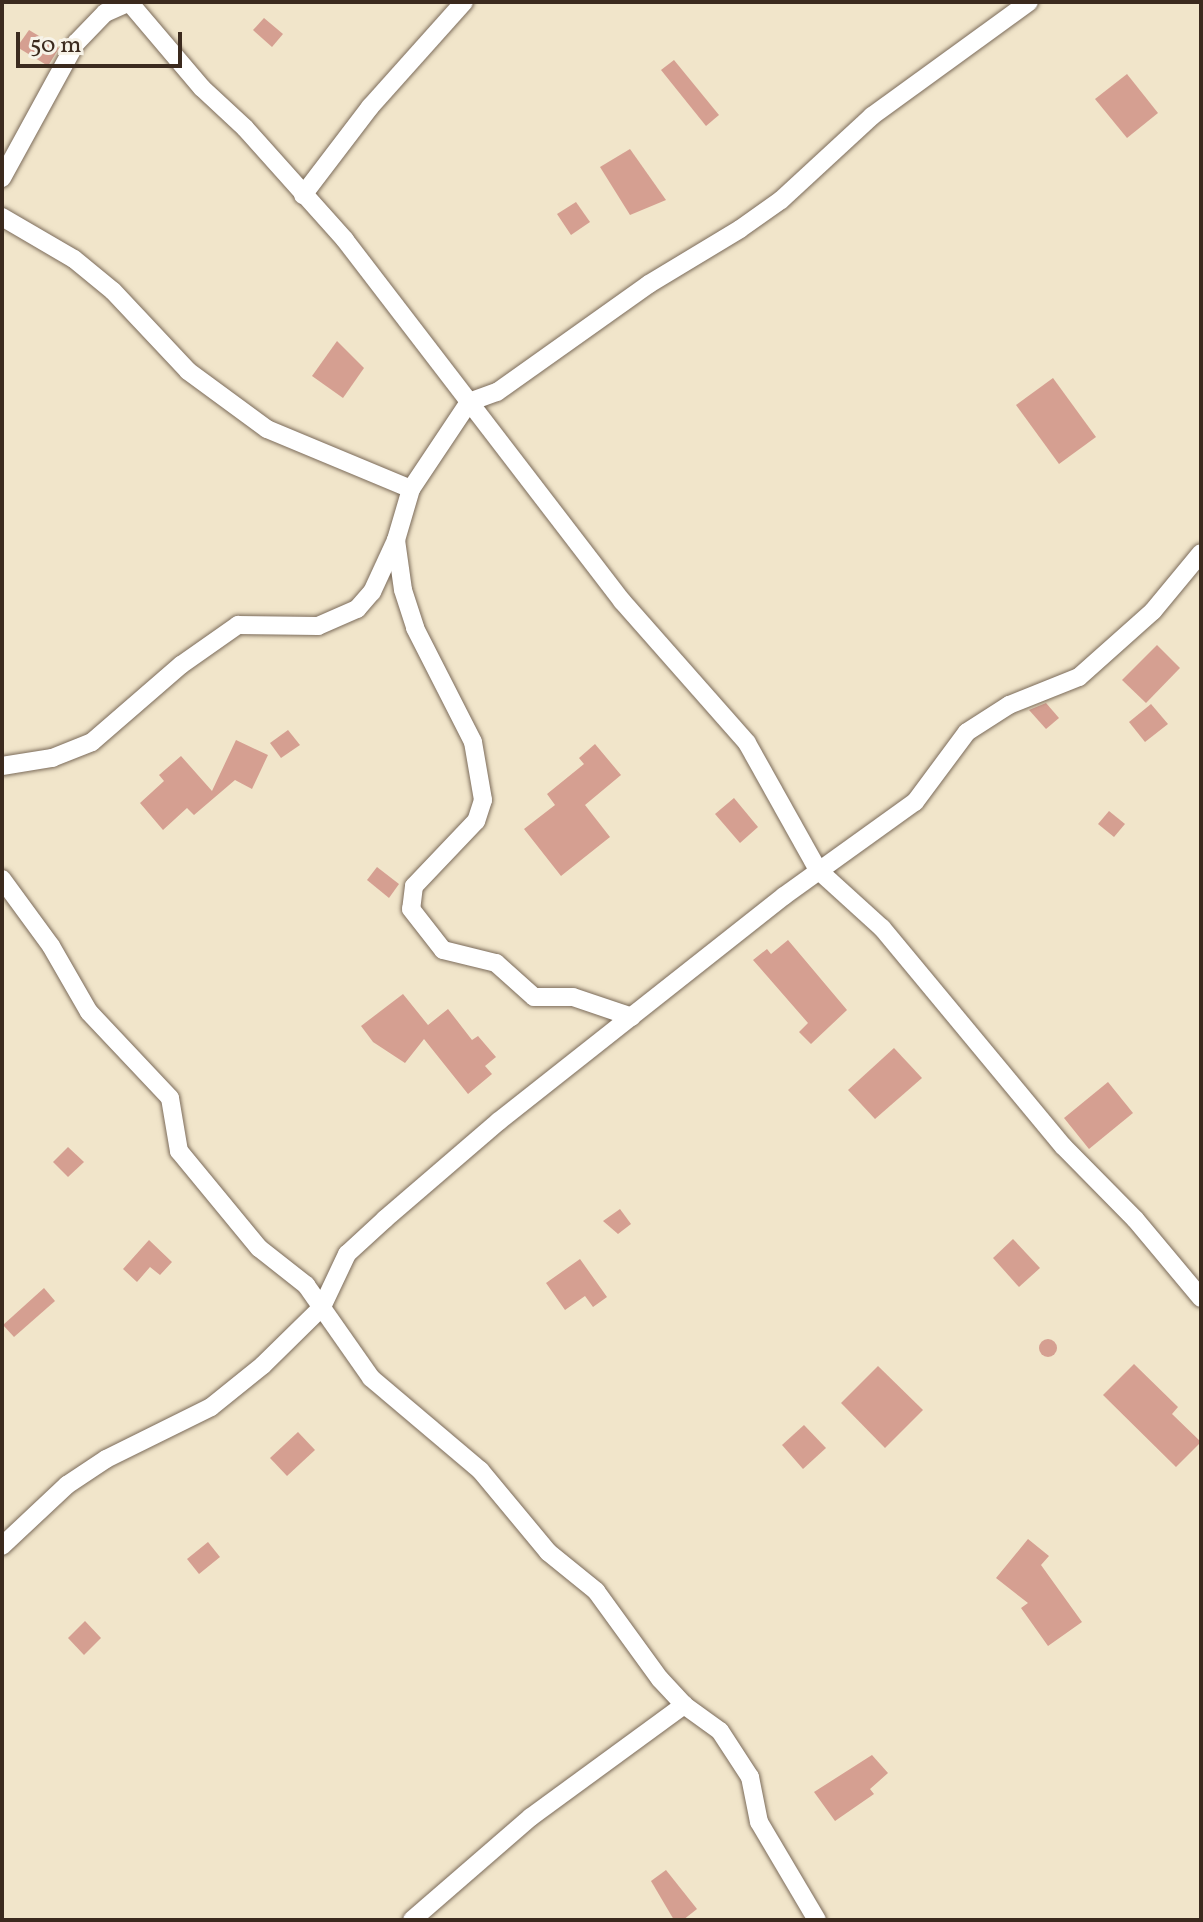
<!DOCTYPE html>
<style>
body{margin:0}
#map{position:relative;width:1203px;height:1922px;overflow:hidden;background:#f1e5ca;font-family:Vollkorn,serif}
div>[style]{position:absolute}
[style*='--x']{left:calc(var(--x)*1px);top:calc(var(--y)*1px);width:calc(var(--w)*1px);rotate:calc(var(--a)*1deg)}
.building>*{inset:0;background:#d59f91}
.round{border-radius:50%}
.roads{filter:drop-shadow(0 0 2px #7b6b5a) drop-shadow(0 0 2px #7b6b5a)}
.minor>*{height:18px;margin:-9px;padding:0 9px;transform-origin:9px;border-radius:9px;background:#fff}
span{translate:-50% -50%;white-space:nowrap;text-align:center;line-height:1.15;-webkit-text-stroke:8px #f7f3e8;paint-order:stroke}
.frame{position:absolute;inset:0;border:4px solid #3b2a1e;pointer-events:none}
.scale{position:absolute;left:16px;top:32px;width:166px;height:36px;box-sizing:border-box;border:4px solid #3b2a1e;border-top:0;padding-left:10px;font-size:24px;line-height:28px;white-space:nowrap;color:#3b2a1e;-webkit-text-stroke:6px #f7f3e8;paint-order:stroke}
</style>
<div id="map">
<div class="building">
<div style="clip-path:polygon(264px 18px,283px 34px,272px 47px,253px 30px)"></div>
<div style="clip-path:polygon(29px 30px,59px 48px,48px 66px,17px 47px)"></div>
<div style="clip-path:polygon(674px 60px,719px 115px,706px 126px,661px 70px)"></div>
<div style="clip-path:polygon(1127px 74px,1158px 113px,1127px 138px,1095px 99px)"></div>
<div style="clip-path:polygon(630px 149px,666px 200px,630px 215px,600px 167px)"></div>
<div style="clip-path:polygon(576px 202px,590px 222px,571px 235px,557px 214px)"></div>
<div style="clip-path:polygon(337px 341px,364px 368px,343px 398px,312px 376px)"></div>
<div style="clip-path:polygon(1053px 378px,1096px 437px,1059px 464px,1016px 405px)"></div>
<div style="clip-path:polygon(1157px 645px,1180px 668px,1146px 703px,1122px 680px)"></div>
<div style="clip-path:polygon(1046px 703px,1059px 718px,1046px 729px,1029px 710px)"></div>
<div style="clip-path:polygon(1151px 704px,1168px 724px,1145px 742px,1129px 722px)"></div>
<div style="clip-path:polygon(288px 730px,300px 745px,281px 758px,270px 743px)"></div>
<div style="clip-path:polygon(236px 740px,268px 755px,252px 789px,235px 780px,194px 815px,187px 808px,163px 830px,140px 803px,164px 781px,159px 775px,181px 756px,212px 791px)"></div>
<div style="clip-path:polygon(595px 744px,621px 775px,585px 805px,610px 837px,561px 876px,524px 829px,555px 805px,547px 794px,584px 764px,579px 758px)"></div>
<div style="clip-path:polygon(734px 798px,758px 827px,740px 843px,715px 814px)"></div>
<div style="clip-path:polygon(1109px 811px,1125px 824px,1114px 837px,1098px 824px)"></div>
<div style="clip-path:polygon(377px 867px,399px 884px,389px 898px,367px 880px)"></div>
<div style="clip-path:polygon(788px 940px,847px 1010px,811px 1044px,799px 1032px,808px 1023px,753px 960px,767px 949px,771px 954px)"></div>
<div style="clip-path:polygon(403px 994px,428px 1025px,448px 1009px,472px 1040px,478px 1036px,496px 1057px,485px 1066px,492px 1074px,468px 1094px,424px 1039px,405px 1063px,373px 1042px,361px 1026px)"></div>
<div style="clip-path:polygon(894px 1048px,922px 1078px,875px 1119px,848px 1090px)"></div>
<div style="clip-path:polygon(1108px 1082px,1133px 1113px,1089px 1149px,1064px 1118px)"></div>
<div style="clip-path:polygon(68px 1147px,84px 1162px,68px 1177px,53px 1162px)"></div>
<div style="clip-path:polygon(620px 1209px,631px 1224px,618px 1234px,603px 1221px)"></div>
<div style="clip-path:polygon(1013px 1239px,1040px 1268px,1019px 1287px,993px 1258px)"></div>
<div style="clip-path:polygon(149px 1240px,172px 1262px,160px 1275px,150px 1267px,137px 1282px,123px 1269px)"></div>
<div style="clip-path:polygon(580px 1259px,607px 1297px,593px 1307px,585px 1296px,565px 1310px,546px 1283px)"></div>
<div style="clip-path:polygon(44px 1288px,55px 1301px,14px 1337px,3px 1325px)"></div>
<div class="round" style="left:1039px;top:1339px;width:18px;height:18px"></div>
<div style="clip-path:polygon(1134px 1364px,1178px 1407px,1172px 1414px,1201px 1442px,1176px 1467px,1103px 1395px)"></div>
<div style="clip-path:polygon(878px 1366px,923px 1410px,885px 1448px,841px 1403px)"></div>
<div style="clip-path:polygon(804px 1425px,826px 1448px,803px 1469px,782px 1445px)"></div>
<div style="clip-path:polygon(298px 1432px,315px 1450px,287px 1476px,270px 1458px)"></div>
<div style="clip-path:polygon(1028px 1539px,1049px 1556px,1041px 1565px,1082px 1622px,1048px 1646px,1021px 1608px,1028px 1603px,996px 1578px)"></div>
<div style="clip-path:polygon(208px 1542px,220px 1557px,199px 1574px,187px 1559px)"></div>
<div style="clip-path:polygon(85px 1621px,101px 1638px,84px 1655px,68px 1638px)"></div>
<div style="clip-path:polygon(872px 1755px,888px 1773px,870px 1789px,874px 1794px,835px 1821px,814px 1792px)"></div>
<div style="clip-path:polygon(666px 1870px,697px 1909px,683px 1920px,674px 1920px,651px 1881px)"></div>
</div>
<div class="roads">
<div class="minor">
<div style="--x:129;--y:2;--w:113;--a:49.7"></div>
<div style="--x:202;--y:88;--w:59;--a:42.9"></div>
<div style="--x:245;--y:128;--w:150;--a:48.2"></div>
<div style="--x:345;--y:240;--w:455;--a:52.5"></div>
<div style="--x:622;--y:601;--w:189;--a:48.6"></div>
<div style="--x:747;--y:743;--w:145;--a:60.8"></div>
<div style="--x:818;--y:870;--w:86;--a:42.2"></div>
<div style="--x:882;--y:928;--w:283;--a:50.3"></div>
<div style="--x:1063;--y:1146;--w:103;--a:45.4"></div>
<div style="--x:1135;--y:1219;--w:103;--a:50.1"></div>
<div style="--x:2;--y:178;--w:154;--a:-61.3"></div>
<div style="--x:76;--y:43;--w:42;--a:-46"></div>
<div style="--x:105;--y:13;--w:27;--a:-24"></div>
<div style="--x:303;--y:195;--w:111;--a:-52.7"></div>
<div style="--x:370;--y:107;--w:141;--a:-48.2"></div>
<div style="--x:2;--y:217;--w:83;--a:30.3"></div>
<div style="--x:74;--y:259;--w:50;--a:39.4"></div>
<div style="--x:113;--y:291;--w:110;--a:46.8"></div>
<div style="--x:188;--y:371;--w:98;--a:36.3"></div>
<div style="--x:267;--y:429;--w:156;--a:22.6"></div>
<div style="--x:411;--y:489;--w:105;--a:-56.3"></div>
<div style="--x:469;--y:402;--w:30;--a:-20"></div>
<div style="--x:497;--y:392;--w:186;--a:-35.4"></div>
<div style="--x:649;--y:284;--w:106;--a:-31.1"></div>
<div style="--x:740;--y:229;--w:50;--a:-35.3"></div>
<div style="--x:781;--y:200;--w:124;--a:-42.7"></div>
<div style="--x:872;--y:116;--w:194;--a:-36"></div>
<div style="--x:411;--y:489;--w:53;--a:106.4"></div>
<div style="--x:396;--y:540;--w:50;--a:82"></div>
<div style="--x:403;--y:590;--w:40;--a:72"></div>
<div style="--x:415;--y:628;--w:128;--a:63"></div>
<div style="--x:473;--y:742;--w:59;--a:80.2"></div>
<div style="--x:483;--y:800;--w:22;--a:108"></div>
<div style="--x:476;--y:821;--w:90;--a:133.6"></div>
<div style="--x:414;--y:886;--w:23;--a:97"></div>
<div style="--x:411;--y:909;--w:52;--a:52"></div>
<div style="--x:443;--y:950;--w:55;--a:13.8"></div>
<div style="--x:496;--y:963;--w:51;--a:41.8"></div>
<div style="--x:534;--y:997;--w:39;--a:0"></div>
<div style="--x:573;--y:997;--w:62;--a:18.7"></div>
<div style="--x:2;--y:766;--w:51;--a:-9.1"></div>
<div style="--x:52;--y:758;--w:43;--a:-21.8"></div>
<div style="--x:92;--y:742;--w:118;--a:-40.9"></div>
<div style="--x:181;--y:665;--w:70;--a:-35.1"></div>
<div style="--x:238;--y:625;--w:80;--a:0.7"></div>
<div style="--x:318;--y:626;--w:43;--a:-23.6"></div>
<div style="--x:357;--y:609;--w:23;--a:-49"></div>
<div style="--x:372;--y:592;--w:57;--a:-65.2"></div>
<div style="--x:2;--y:879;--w:83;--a:53.8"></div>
<div style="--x:51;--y:946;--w:76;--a:60.1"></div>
<div style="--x:89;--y:1012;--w:118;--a:46.7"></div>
<div style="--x:170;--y:1098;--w:54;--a:80.4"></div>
<div style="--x:179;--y:1151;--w:126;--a:50.5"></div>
<div style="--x:259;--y:1248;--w:60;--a:38.2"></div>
<div style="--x:306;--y:1285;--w:113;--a:55"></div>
<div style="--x:371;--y:1378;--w:143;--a:40.2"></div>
<div style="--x:480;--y:1470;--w:107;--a:50.3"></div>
<div style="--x:548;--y:1552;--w:62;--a:39.1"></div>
<div style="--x:596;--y:1591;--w:109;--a:54"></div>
<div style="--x:660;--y:1679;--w:35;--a:47"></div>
<div style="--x:684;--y:1705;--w:44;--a:35.8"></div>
<div style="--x:720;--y:1731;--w:55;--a:56.9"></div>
<div style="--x:750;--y:1777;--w:46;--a:78.7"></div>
<div style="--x:759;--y:1822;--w:114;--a:59.4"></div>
<div style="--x:2;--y:1546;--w:89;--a:-43.2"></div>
<div style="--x:67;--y:1485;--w:47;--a:-33.7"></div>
<div style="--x:106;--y:1459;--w:117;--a:-26.3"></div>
<div style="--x:211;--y:1407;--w:67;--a:-38.9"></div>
<div style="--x:263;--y:1365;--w:83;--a:-44.5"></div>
<div style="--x:322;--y:1307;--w:59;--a:-64.7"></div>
<div style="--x:347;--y:1254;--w:52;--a:-42.6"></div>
<div style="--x:385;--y:1219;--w:150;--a:-40.7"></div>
<div style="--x:499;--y:1121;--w:363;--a:-38.3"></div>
<div style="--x:784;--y:896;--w:161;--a:-35.7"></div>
<div style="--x:915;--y:802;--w:87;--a:-53.4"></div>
<div style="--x:967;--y:732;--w:50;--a:-32.7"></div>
<div style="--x:1009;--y:705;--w:75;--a:-21.8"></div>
<div style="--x:1079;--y:677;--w:99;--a:-41.7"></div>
<div style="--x:1153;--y:611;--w:75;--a:-50.4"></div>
<div style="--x:412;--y:1920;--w:157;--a:-40.9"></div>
<div style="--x:531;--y:1817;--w:190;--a:-36.2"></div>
</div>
</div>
<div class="frame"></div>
<div class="scale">50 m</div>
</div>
